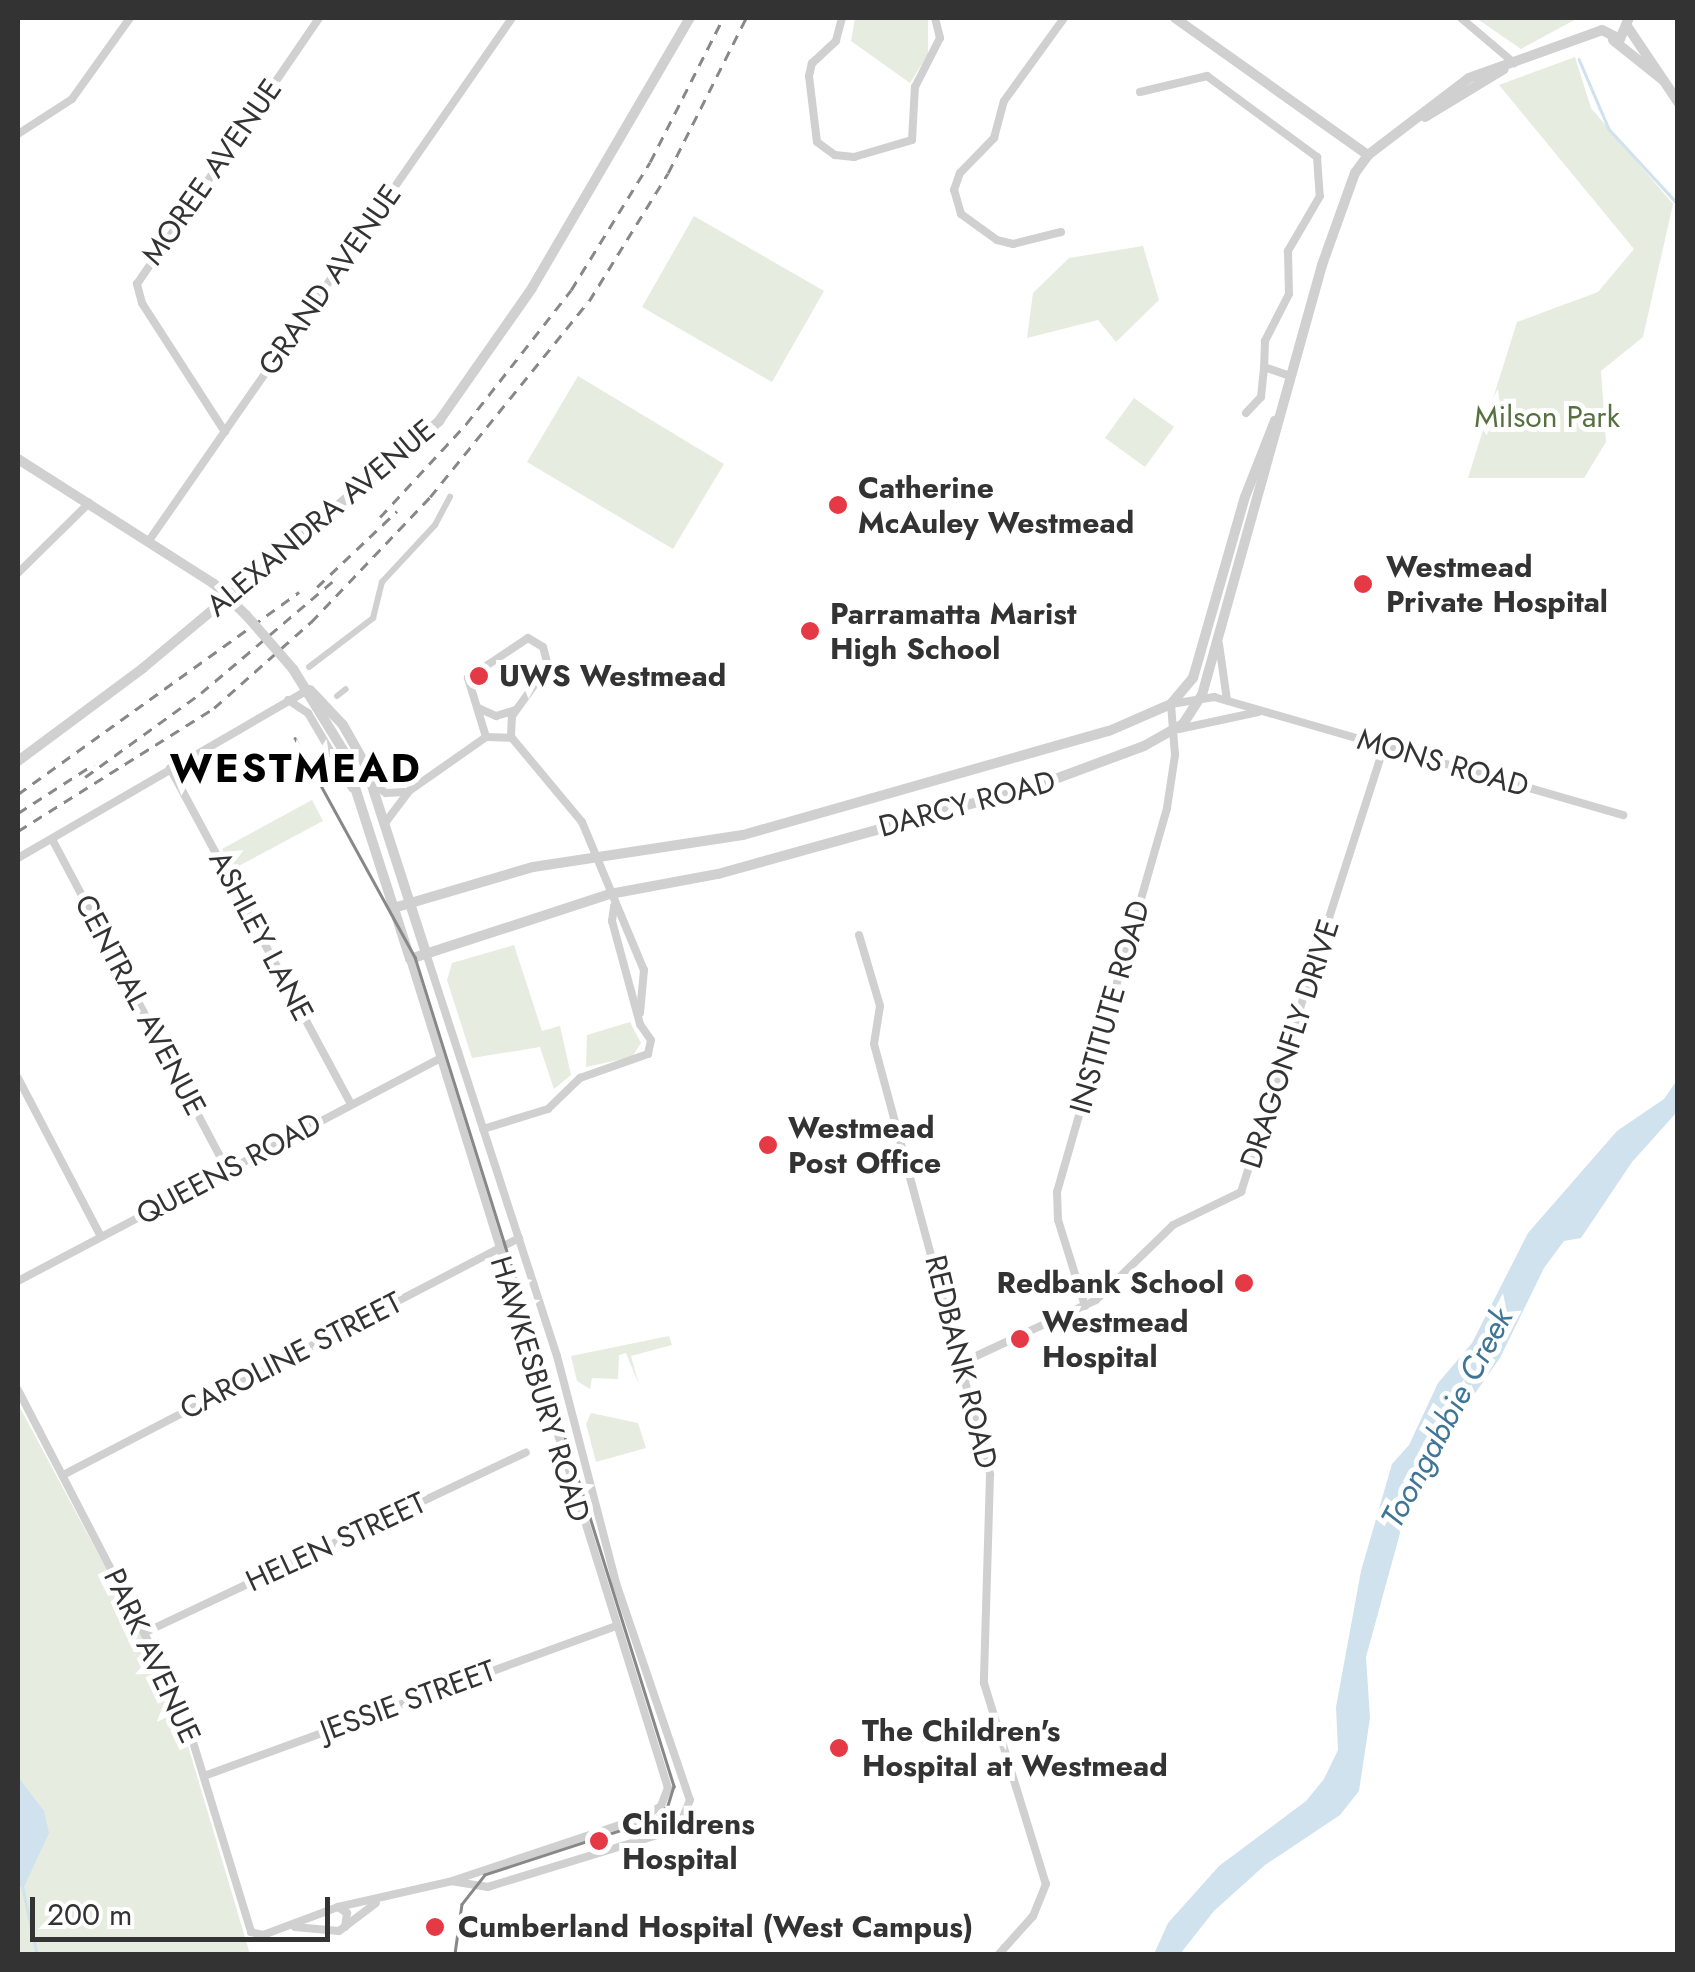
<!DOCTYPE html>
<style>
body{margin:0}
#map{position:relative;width:1695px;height:1972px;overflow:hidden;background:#fff;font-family:Jost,sans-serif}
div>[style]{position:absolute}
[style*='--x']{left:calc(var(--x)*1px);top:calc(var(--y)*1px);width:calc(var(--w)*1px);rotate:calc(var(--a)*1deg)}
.green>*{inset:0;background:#e6ecdf}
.water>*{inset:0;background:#cfe2ee}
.stream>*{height:2.5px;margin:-1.25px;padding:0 1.25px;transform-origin:1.25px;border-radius:1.25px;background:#cfe2ee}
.pedestrian>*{height:6px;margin:-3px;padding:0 3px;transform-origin:3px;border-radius:3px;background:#d0d0d0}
.minor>*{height:8px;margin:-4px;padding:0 4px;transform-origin:4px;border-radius:4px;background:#d0d0d0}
.tertiary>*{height:10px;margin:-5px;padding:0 5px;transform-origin:5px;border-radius:5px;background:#d0d0d0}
.tram>*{height:2.5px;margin:-1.25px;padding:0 1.25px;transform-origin:1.25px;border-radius:1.25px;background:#888}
.rail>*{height:2.5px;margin-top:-1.25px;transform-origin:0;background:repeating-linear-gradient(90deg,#888 0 10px,transparent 0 18px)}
.tertiary-bridge>*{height:10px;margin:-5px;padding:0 5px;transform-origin:5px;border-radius:5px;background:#d0d0d0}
.dots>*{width:28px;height:28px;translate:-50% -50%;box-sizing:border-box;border:5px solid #fff;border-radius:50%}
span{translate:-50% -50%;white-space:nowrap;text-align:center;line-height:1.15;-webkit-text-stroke:10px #fff;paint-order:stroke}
.street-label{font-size:30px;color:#333}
.park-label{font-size:30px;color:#56703f}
.poi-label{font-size:30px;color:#333;font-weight:700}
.left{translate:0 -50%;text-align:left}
.right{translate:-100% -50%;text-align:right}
.water-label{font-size:32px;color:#3f7597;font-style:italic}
.district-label{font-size:40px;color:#000;font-weight:700;letter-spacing:2.5px}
.frame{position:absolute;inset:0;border:20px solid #333;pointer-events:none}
.scale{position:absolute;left:30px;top:1897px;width:300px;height:45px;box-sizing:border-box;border:5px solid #333;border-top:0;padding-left:12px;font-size:30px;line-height:35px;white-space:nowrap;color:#333;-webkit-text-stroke:8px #fff;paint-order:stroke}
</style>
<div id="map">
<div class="green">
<div style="clip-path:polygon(855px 18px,928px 18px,928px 54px,910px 83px,851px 41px)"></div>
<div style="clip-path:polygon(1476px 18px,1578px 18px,1521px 49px)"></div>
<div style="clip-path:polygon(1575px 57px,1591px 108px,1673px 204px,1643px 337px,1601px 371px,1606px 442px,1584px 478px,1468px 478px,1517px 322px,1598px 292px,1634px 249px,1499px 85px)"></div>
<div style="clip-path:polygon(694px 216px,824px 291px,772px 382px,642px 307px)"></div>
<div style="clip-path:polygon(1143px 246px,1159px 300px,1116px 342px,1098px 320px,1027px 338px,1033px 293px,1069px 258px)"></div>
<div style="clip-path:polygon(578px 376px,724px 464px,673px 549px,527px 462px)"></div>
<div style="clip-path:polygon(1134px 398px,1174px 427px,1145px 467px,1105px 438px)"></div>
<div style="clip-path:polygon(312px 800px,323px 821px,233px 869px,222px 849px)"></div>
<div style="clip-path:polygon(514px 945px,542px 1031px,560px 1026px,571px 1075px,554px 1089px,540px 1047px,472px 1058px,447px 980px,452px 963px)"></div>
<div style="clip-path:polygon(630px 1022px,641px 1043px,632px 1057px,586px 1067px,587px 1035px)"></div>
<div style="clip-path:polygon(669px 1336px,672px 1345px,631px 1356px,639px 1385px,626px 1353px,619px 1355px,618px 1379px,592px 1378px,590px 1389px,577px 1381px,571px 1356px)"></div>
<div style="clip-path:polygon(18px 1404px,172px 1692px,250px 1954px,18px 1954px)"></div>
<div style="clip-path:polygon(591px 1413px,638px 1423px,646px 1448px,596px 1462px,586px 1424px)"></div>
</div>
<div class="water">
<div style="clip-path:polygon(1677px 1080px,1677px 1112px,1632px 1162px,1581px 1238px,1564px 1241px,1544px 1268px,1500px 1358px,1454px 1423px,1405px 1515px,1366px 1657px,1370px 1718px,1359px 1791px,1340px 1815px,1265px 1865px,1214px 1911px,1180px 1954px,1154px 1954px,1168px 1923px,1219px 1866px,1306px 1801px,1324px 1779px,1338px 1750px,1336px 1707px,1361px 1571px,1392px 1464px,1409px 1445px,1438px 1383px,1472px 1343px,1528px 1233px,1617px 1131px,1664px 1099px)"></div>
<div style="clip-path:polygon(18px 1777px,44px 1811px,49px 1833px,23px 1889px,18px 1884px)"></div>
</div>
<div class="stream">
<div style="--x:1579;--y:59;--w:76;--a:66.8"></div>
<div style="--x:1609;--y:129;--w:102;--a:47.4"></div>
<div style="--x:23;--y:1888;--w:67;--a:78"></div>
</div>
<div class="pedestrian">
<div style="--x:309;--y:667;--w:81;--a:-37.4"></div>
<div style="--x:373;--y:618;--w:37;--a:-76"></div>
<div style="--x:382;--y:582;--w:78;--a:-47.1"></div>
<div style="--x:435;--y:525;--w:32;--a:-62"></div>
<div style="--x:337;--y:696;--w:11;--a:-38"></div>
</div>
<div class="minor">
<div style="--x:842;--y:18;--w:24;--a:105"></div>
<div style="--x:836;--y:41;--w:33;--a:137"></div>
<div style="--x:812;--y:63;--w:13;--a:103"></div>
<div style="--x:809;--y:76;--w:66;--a:83.1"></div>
<div style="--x:817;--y:142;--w:22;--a:36"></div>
<div style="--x:835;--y:155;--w:19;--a:6"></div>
<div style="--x:854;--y:157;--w:60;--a:-16.3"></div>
<div style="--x:912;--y:140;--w:53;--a:-86.8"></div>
<div style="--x:915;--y:87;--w:55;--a:-63"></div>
<div style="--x:940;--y:38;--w:21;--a:-104"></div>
<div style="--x:1461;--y:18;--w:70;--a:40.3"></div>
<div style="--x:1140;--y:92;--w:69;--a:-13.4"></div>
<div style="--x:1207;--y:76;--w:137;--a:36.4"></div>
<div style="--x:1317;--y:157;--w:39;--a:86"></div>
<div style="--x:1320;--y:196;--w:64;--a:120.2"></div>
<div style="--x:1288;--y:251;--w:43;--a:88.7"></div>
<div style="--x:1289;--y:294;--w:53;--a:117.1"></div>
<div style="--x:1265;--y:341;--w:26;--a:92"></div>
<div style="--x:1264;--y:367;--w:28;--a:19"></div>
<div style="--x:18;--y:134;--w:64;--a:-32.9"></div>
<div style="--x:72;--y:99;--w:100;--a:-54.4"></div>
<div style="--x:1061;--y:232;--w:49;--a:166"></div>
<div style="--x:1013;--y:244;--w:16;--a:-166"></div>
<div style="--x:997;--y:240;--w:44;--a:-144.2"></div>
<div style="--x:961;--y:214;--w:25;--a:-106"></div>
<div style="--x:954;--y:190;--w:18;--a:-71"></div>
<div style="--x:960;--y:173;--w:49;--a:-45.8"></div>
<div style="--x:994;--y:138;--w:38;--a:-75"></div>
<div style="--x:1004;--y:101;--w:102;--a:-54.1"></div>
<div style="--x:1246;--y:413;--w:22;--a:-47"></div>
<div style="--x:1261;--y:397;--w:30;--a:-84"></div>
<div style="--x:225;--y:432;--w:153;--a:-122.8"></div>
<div style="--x:142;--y:303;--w:20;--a:-105"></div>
<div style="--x:137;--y:284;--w:322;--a:-55.6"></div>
<div style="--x:148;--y:542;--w:638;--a:-55.21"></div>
<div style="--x:18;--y:573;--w:100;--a:-44.6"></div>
<div style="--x:1219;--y:644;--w:57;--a:81.9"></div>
<div style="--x:288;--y:700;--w:24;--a:33"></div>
<div style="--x:308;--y:713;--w:87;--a:59.6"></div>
<div style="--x:478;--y:708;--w:20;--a:24"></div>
<div style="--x:496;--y:716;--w:21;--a:-17"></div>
<div style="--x:1179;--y:729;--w:81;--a:-12.1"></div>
<div style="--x:486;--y:737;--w:62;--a:-107"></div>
<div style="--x:468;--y:678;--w:72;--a:-33.7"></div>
<div style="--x:528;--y:638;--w:17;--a:31"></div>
<div style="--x:543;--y:647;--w:20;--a:75"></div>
<div style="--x:548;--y:666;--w:62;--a:125.8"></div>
<div style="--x:512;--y:716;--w:21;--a:93"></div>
<div style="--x:170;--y:768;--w:382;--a:61.7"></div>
<div style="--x:372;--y:783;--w:17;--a:36"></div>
<div style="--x:386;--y:793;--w:18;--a:-3"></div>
<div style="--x:385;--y:823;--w:40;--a:-53"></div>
<div style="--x:409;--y:791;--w:94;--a:-35"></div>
<div style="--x:486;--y:737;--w:26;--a:2"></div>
<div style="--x:512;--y:738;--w:109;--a:50.2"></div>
<div style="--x:582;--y:822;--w:160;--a:67.3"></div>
<div style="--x:644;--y:970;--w:43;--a:95.3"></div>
<div style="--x:52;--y:839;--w:374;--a:62.1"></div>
<div style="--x:18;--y:858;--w:335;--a:-30.1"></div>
<div style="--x:859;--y:935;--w:74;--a:73.5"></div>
<div style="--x:880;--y:1006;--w:38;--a:99"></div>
<div style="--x:874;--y:1044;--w:446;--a:74.9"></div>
<div style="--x:990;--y:1475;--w:208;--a:91.7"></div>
<div style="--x:984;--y:1683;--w:210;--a:72.9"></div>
<div style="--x:1046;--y:1884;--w:35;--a:112"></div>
<div style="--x:1033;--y:1916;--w:51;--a:131.8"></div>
<div style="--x:426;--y:953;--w:424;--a:72"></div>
<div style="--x:557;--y:1356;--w:235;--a:75.4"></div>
<div style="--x:616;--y:1583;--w:229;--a:71.2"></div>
<div style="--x:690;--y:1800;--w:22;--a:112"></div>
<div style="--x:682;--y:1820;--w:25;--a:146"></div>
<div style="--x:661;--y:1834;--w:181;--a:163"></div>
<div style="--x:488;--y:1887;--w:36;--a:-171"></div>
<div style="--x:18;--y:1078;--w:179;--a:62.4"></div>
<div style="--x:483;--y:1129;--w:68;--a:-17.1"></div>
<div style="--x:548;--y:1109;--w:45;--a:-44.1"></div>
<div style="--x:580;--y:1078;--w:72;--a:-19.4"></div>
<div style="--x:648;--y:1054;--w:14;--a:-78"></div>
<div style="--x:651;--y:1040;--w:19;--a:-125"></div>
<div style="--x:640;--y:1024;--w:107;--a:-105.2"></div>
<div style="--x:612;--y:921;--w:15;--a:-82"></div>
<div style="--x:18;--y:1281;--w:478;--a:-27.8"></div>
<div style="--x:1085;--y:1306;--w:90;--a:-107.4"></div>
<div style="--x:1058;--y:1220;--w:28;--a:-92"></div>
<div style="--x:1057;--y:1192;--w:399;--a:-74"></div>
<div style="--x:1167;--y:808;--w:54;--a:-81.4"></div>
<div style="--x:1175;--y:755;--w:51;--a:-94.5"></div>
<div style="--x:1171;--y:704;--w:44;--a:-9.2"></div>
<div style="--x:1214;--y:697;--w:426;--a:16.1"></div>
<div style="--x:959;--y:1364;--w:151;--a:-25"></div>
<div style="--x:1096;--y:1300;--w:107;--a:-44.2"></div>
<div style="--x:1173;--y:1225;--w:76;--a:-25.9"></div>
<div style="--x:1241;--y:1192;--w:467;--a:-72.2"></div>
<div style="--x:18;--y:1390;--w:356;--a:62.6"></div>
<div style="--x:182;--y:1706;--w:236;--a:73"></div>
<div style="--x:251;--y:1932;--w:12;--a:14"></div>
<div style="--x:263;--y:1935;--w:80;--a:-20.5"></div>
<div style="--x:338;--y:1907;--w:11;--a:34"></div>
<div style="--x:347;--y:1913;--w:14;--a:98"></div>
<div style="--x:63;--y:1475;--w:514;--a:-27.46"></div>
<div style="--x:146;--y:1632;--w:420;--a:-25.3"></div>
<div style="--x:204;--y:1776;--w:435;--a:-20"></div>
<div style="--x:338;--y:1907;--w:117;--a:-12.8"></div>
<div style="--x:452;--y:1881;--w:201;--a:-18.5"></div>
<div style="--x:643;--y:1817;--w:21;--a:-31"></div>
<div style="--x:661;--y:1806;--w:19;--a:-69"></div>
<div style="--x:668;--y:1788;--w:868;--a:-107.29"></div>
<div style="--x:295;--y:1927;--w:44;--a:5.2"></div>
<div style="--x:339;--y:1931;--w:46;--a:-37.1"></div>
</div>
<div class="tertiary">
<div style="--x:1175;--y:18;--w:237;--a:35.4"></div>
<div style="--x:1627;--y:26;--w:92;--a:56.1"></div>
<div style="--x:1602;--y:30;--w:20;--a:27"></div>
<div style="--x:1620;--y:39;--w:23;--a:-67"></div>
<div style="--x:1613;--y:40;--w:64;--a:38.7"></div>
<div style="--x:1425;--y:117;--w:92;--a:-31.3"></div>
<div style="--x:18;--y:459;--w:232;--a:32.5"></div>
<div style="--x:214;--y:584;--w:45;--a:44.1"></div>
<div style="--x:293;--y:669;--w:95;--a:58.3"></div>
<div style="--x:343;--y:750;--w:219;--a:72.2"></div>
<div style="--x:410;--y:959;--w:210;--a:-18"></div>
<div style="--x:610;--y:894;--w:110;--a:-10.5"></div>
<div style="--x:718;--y:874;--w:333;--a:-15.5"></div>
<div style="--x:1039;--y:785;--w:112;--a:-20.4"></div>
<div style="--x:1144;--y:746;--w:45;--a:-29.4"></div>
<div style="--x:1183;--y:724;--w:35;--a:-57"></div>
<div style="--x:1202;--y:695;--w:446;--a:-74.4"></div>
<div style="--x:1322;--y:265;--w:98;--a:-70.3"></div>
<div style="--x:1355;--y:173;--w:22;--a:-54"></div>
<div style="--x:1368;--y:155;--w:127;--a:-37.3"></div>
<div style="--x:1469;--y:78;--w:141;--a:-19.8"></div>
<div style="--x:310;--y:690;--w:48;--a:46.7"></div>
<div style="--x:343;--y:725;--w:45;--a:60.6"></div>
<div style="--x:365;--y:764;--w:199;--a:72.1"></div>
<div style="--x:18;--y:761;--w:156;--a:-36.6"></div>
<div style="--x:143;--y:668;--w:386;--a:-39.8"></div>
<div style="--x:439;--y:421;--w:162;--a:-55"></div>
<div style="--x:532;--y:288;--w:313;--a:-59.7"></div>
<div style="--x:397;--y:907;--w:142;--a:-16.4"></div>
<div style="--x:533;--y:867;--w:212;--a:-8.7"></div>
<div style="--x:743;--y:835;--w:380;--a:-15.9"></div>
<div style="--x:1109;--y:731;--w:68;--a:-23.5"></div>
<div style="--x:1171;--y:704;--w:34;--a:-50"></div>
<div style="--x:1193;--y:678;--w:188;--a:-74"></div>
<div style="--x:1245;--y:497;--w:82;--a:-68.5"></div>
</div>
<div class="tram">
<div style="--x:295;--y:738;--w:250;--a:61.3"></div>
<div style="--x:415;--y:957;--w:869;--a:72.65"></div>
<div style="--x:674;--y:1786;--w:21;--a:107"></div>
<div style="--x:668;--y:1806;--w:21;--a:137"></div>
<div style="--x:653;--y:1820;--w:177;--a:161.9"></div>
<div style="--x:485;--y:1875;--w:37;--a:128"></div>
<div style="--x:462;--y:1904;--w:50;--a:98"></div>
</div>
<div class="rail">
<div style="--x:380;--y:517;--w:127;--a:-47.2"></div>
<div style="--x:466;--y:424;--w:170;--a:-51.9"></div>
<div style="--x:571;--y:290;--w:150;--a:-58.3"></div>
<div style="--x:650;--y:162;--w:161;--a:-63.1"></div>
<div style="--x:317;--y:587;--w:110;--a:-43.5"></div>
<div style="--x:85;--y:777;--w:143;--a:-35.9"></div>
<div style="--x:201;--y:693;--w:172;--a:-40.3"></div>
<div style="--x:18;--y:794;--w:346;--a:-35.7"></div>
<div style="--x:18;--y:813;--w:90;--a:-32.8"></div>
<div style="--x:18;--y:831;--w:231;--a:-32.1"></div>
<div style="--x:214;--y:708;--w:130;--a:-41.6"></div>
<div style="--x:311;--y:622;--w:173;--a:-46.4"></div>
<div style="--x:430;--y:497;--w:252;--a:-51"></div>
<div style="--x:589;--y:301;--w:150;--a:-58.3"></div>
<div style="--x:668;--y:173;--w:174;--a:-63.3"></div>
</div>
<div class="tertiary-bridge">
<div style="--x:246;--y:615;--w:72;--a:49"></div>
</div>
<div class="dots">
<div style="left:838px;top:505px;background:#e63946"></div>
<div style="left:1363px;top:584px;background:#e63946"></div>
<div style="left:810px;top:631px;background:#e63946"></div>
<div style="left:479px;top:676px;background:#e63946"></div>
<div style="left:768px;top:1145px;background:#e63946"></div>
<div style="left:1244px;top:1283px;background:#e63946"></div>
<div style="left:1020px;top:1339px;background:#e63946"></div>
<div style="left:839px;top:1748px;background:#e63946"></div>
<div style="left:599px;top:1841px;background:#e63946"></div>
<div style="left:435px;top:1927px;background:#e63946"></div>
</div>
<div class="street-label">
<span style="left:212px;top:172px;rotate:-55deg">MOREE AVENUE</span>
<span style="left:330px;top:280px;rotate:-55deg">GRAND AVENUE</span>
<span style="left:321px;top:518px;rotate:-40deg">ALEXANDRA AVENUE</span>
<span style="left:1443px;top:763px;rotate:16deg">MONS ROAD</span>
<span style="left:967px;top:804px;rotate:-15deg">DARCY ROAD</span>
<span style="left:261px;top:936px;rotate:62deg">ASHLEY LANE</span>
<span style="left:140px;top:1005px;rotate:62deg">CENTRAL AVENUE</span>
<span style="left:1110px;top:1007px;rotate:-74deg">INSTITUTE ROAD</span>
<span style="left:1290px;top:1044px;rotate:-72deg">DRAGONFLY DRIVE</span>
<span style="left:229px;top:1169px;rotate:-28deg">QUEENS ROAD</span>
<span style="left:291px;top:1356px;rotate:-27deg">CAROLINE STREET</span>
<span style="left:961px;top:1362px;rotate:76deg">REDBANK ROAD</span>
<span style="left:540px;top:1389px;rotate:73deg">HAWKESBURY ROAD</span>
<span style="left:336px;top:1542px;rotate:-25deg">HELEN STREET</span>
<span style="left:152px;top:1656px;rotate:65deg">PARK AVENUE</span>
<span style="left:408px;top:1701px;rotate:-20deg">JESSIE STREET</span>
</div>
<div class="park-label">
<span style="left:1547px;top:417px">Milson Park</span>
</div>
<div class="poi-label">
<span class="left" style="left:858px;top:505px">Catherine<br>McAuley Westmead</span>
<span class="left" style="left:1386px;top:584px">Westmead<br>Private Hospital</span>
<span class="left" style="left:830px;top:631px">Parramatta Marist<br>High School</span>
<span class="left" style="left:499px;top:676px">UWS Westmead</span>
<span class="left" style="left:788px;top:1145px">Westmead<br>Post Office</span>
<span class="right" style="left:1224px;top:1283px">Redbank School</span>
<span class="left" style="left:1042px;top:1339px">Westmead<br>Hospital</span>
<span class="left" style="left:862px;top:1748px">The Children's<br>Hospital at Westmead</span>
<span class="left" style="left:622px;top:1841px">Childrens<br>Hospital</span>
<span class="left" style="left:458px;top:1927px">Cumberland Hospital (West Campus)</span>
</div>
<div class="water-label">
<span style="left:1447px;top:1418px;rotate:-62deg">Toongabbie Creek</span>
</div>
<div class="district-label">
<span style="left:296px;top:768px">WESTMEAD</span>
</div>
<div class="frame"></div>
<div class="scale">200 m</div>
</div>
